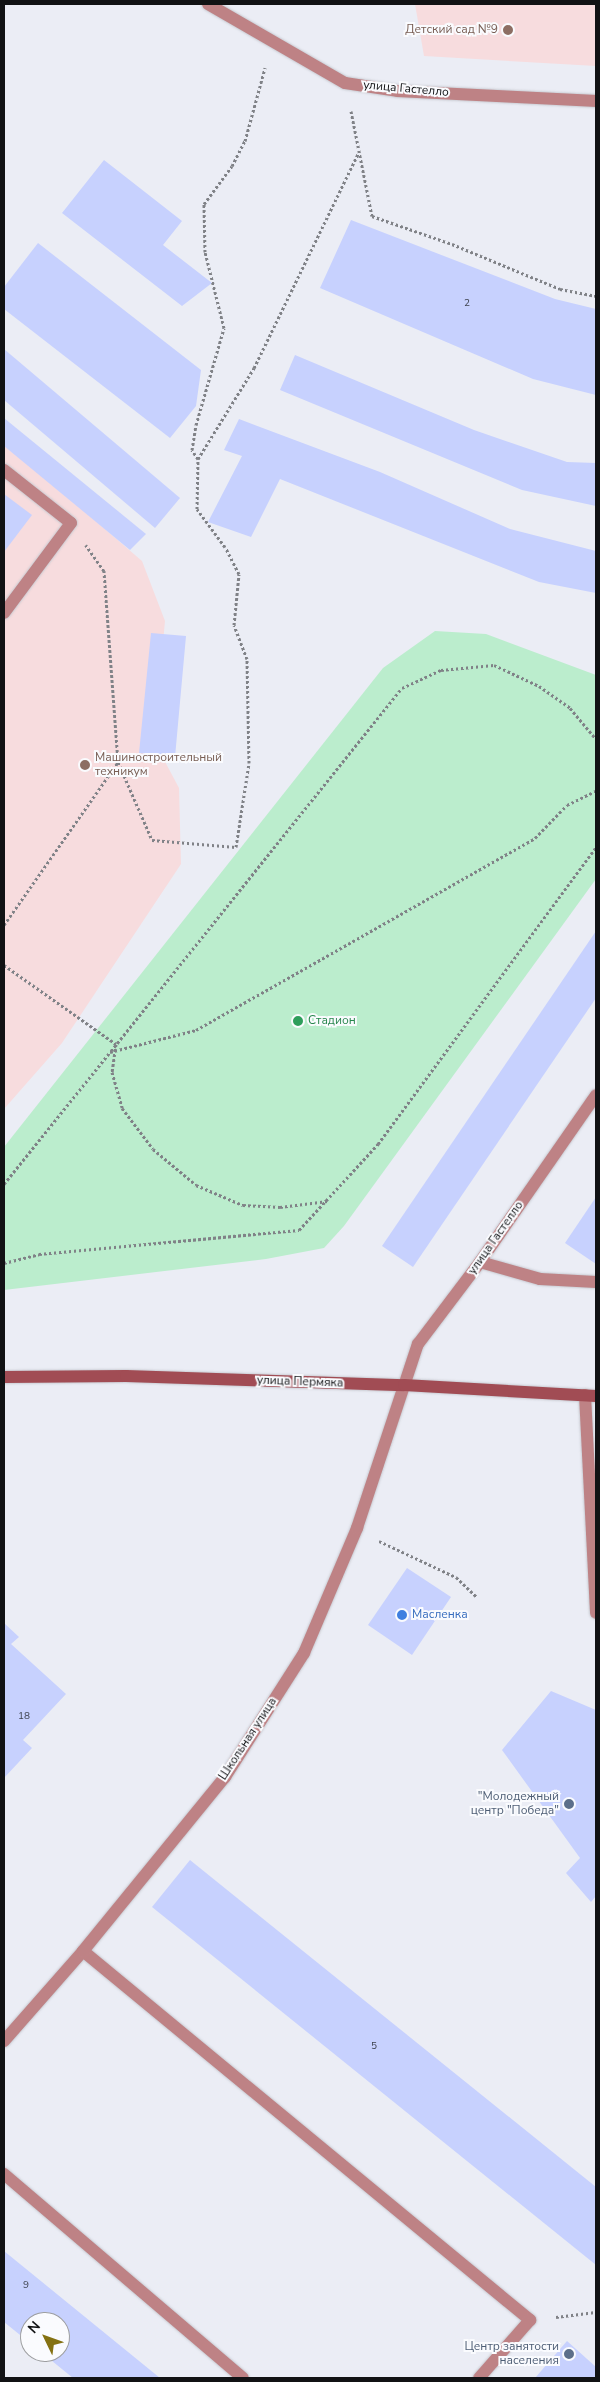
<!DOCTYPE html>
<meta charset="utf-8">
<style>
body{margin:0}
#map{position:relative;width:600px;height:2382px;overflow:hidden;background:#ebedf5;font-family:"Nunito Sans",sans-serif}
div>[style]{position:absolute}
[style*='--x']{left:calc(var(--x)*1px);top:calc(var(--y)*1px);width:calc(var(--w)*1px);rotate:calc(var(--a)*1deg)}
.education>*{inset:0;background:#f7dcde}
.green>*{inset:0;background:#bbedcd}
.building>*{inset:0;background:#c7d1fe}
.path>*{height:3px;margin-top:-1.5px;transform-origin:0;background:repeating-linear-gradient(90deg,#808287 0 2.5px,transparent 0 5px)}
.roads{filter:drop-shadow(0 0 1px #c8cad1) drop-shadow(0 0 1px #c8cad1)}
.lane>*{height:12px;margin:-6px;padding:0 6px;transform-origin:6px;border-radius:6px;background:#be8285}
.street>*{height:12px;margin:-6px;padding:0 6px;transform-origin:6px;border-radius:6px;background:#be8285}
.secondary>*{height:12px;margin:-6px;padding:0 6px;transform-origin:6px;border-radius:6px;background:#a14c54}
.dots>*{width:14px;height:14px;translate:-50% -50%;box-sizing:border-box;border:2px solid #fafbfe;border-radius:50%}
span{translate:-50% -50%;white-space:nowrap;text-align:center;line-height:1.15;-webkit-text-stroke:4px #fafbfe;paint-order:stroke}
.number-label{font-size:10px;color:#3e424e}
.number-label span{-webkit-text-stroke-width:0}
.education-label{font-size:12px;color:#785e54}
.right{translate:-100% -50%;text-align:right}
.left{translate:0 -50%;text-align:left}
.street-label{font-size:12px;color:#111214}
.leisure-label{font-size:12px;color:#27864d}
.shop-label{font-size:12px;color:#366cbe}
.service-label{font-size:12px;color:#4e5e75}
.frame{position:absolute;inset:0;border:5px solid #111214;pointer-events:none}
.north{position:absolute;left:20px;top:2312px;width:50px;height:50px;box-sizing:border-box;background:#fafbfe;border:1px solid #9d9ea0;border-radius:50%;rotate:312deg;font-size:14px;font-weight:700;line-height:20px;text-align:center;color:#111214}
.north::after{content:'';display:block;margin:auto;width:18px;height:22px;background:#847112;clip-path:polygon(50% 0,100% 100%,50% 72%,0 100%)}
</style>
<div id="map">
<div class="education">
<div style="clip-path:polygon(415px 4px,596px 4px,596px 66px,424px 56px)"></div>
<div style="clip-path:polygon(4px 442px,142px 561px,165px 621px,154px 741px,179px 788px,181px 864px,62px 1043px,4px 1109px)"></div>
</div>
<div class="green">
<div style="clip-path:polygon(435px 631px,486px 634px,596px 675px,596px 879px,344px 1226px,324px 1248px,266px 1259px,4px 1290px,4px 1147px,383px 668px)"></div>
</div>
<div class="building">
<div style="clip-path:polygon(104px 160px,182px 221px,163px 245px,212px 283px,182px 306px,62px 213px)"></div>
<div style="clip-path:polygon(351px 220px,555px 299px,596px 309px,596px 395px,533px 379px,320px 288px)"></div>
<div style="clip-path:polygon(38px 243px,201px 370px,196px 406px,170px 438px,4px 309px,4px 287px)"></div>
<div style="clip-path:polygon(4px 349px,180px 498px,155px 528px,4px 400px)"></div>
<div style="clip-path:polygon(295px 355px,474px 430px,567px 462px,596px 463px,596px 506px,522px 490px,280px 390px)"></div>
<div style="clip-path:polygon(4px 418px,146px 534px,130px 550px,4px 446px)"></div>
<div style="clip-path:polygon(239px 419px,380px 472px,510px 529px,596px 551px,596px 593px,539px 582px,280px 479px,251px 537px,208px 522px,242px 456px,224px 450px)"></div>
<div style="clip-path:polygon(4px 494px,32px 515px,4px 552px)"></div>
<div style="clip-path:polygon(151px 633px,186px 636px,175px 757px,139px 753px)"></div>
<div style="clip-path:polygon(596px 931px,596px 998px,413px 1267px,382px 1246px)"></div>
<div style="clip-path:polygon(596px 1197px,596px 1264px,565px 1243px)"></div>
<div style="clip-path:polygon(407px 1568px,451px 1597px,412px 1655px,368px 1625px)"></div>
<div style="clip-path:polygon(4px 1623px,19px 1637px,11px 1644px,66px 1694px,23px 1740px,32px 1748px,4px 1778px)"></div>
<div style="clip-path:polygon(551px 1691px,596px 1710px,596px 1896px,591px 1902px,566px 1873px,580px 1858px,502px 1750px)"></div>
<div style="clip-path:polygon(190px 1860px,596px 2187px,596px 2265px,152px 1907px)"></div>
<div style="clip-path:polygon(4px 2251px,160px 2378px,73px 2378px,41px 2352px,60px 2352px,60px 2322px,30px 2322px,30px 2343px,4px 2322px)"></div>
<div style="clip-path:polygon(567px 2341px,596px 2367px,596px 2378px,535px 2378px)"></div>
</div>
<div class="path">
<div style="--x:351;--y:111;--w:107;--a:78.7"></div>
<div style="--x:372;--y:216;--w:85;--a:19.3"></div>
<div style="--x:452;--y:244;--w:117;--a:22.6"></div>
<div style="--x:560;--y:289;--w:37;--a:11"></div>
<div style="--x:198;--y:459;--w:11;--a:-124"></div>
<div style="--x:192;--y:450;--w:25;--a:-81"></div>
<div style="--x:196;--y:425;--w:101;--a:-73.9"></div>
<div style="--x:224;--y:328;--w:78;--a:-104"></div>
<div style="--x:205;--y:252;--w:48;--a:-91.2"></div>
<div style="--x:204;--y:204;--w:47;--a:-53.6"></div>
<div style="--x:232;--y:166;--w:28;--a:-63"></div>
<div style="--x:245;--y:141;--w:76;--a:-74.7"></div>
<div style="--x:118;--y:762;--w:85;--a:66.4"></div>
<div style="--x:152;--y:840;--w:84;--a:4.8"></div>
<div style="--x:236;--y:847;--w:85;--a:-81.2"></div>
<div style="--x:249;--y:763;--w:104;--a:-91.1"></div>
<div style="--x:247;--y:659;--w:36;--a:-111"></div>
<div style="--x:234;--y:625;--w:51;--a:-84.4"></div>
<div style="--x:239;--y:574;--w:30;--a:-117"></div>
<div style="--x:225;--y:547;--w:47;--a:-126.4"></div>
<div style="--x:197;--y:509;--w:50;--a:-88.9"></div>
<div style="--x:198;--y:459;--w:107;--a:-58.4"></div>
<div style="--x:254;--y:368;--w:240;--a:-64.1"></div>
<div style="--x:4;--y:925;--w:199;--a:-55"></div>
<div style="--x:118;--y:762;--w:192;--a:-94.2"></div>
<div style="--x:104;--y:571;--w:32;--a:-125"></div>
<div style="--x:4;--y:965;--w:137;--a:35.2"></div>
<div style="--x:116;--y:1044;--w:28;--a:98"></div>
<div style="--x:112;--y:1072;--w:37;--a:74"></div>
<div style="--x:122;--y:1108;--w:51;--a:52.9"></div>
<div style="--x:153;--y:1149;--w:56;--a:39.9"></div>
<div style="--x:196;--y:1185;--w:51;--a:23.1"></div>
<div style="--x:243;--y:1205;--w:37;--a:3"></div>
<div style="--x:280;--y:1207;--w:48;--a:-7.1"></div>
<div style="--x:111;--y:1051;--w:465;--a:-51.3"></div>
<div style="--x:402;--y:688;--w:43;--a:-24.8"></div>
<div style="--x:441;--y:670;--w:53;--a:-5.4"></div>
<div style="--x:494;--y:665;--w:50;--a:25"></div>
<div style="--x:539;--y:686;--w:38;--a:35"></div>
<div style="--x:570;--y:708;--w:40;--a:50"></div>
<div style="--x:4;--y:1184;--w:169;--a:-51.2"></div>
<div style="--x:110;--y:1052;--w:89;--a:-14.3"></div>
<div style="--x:196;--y:1030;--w:390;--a:-29.5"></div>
<div style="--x:535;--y:838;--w:46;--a:-45.9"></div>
<div style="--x:567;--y:805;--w:32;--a:-26"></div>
<div style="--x:4;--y:1263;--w:36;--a:-14"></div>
<div style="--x:39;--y:1254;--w:261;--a:-5.3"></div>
<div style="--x:299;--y:1230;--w:117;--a:-47.4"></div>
<div style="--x:378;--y:1144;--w:368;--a:-53.7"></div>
<div style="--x:379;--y:1541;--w:85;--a:25.1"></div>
<div style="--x:456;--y:1577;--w:28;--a:44"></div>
<div style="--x:556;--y:2317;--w:40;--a:-7.1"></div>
</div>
<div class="roads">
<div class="lane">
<div style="--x:4;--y:470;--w:85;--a:38.3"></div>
<div style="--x:71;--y:523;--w:112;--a:126.7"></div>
<div style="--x:480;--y:1262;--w:62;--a:15.8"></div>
<div style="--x:540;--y:1279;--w:56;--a:3.1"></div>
<div style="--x:585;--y:1395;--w:218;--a:87.1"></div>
<div style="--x:83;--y:1951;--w:580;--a:39.54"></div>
<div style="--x:530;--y:2320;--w:77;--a:131.3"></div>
<div style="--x:4;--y:2174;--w:314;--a:40.5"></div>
</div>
<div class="street">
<div style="--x:208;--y:4;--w:158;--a:30"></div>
<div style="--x:345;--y:83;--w:54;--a:8.6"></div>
<div style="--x:398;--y:91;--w:198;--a:2.9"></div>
<div style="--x:4;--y:2041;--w:120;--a:-48.7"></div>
<div style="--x:83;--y:1951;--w:225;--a:-50.8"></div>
<div style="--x:225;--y:1777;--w:147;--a:-57.5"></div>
<div style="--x:304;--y:1653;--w:136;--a:-67"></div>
<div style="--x:357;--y:1528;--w:194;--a:-71.7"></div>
<div style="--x:418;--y:1344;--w:103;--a:-52.9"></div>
<div style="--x:480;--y:1262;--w:203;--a:-55.2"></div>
</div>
<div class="secondary">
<div style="--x:4;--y:1377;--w:122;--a:-0.5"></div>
<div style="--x:126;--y:1376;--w:278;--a:1.9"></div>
<div style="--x:404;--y:1385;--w:192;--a:3.3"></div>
</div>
</div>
<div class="dots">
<div style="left:508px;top:30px;background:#8d6e63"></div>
<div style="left:85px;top:765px;background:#8d6e63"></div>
<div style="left:298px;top:1021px;background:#2e9e5b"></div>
<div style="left:402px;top:1615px;background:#3f7fe0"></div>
<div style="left:569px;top:1804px;background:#5c6f8a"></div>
<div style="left:569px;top:2354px;background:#5c6f8a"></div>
</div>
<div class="number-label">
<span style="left:467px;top:304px">2</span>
<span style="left:24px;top:1717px">18</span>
<span style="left:374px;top:2047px">5</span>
<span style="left:26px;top:2286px">9</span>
</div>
<div class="education-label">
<span class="right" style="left:498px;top:30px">Детский сад №9</span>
<span class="left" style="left:95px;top:765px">Машиностроительный<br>техникум</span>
</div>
<div class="street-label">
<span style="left:406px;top:89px;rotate:5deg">улица Гастелло</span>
<span style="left:496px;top:1238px;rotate:-55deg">улица Гастелло</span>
<span style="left:300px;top:1382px;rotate:2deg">улица Пермяка</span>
<span style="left:248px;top:1739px;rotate:-57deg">Школьная улица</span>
</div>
<div class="leisure-label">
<span class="left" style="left:308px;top:1021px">Стадион</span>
</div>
<div class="shop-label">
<span class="left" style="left:412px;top:1615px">Масленка</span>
</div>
<div class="service-label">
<span class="right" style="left:559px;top:1804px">"Молодежный<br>центр "Победа"</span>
<span class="right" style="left:559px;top:2354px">Центр занятости<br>населения</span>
</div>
<div class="frame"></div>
<div class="north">N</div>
</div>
